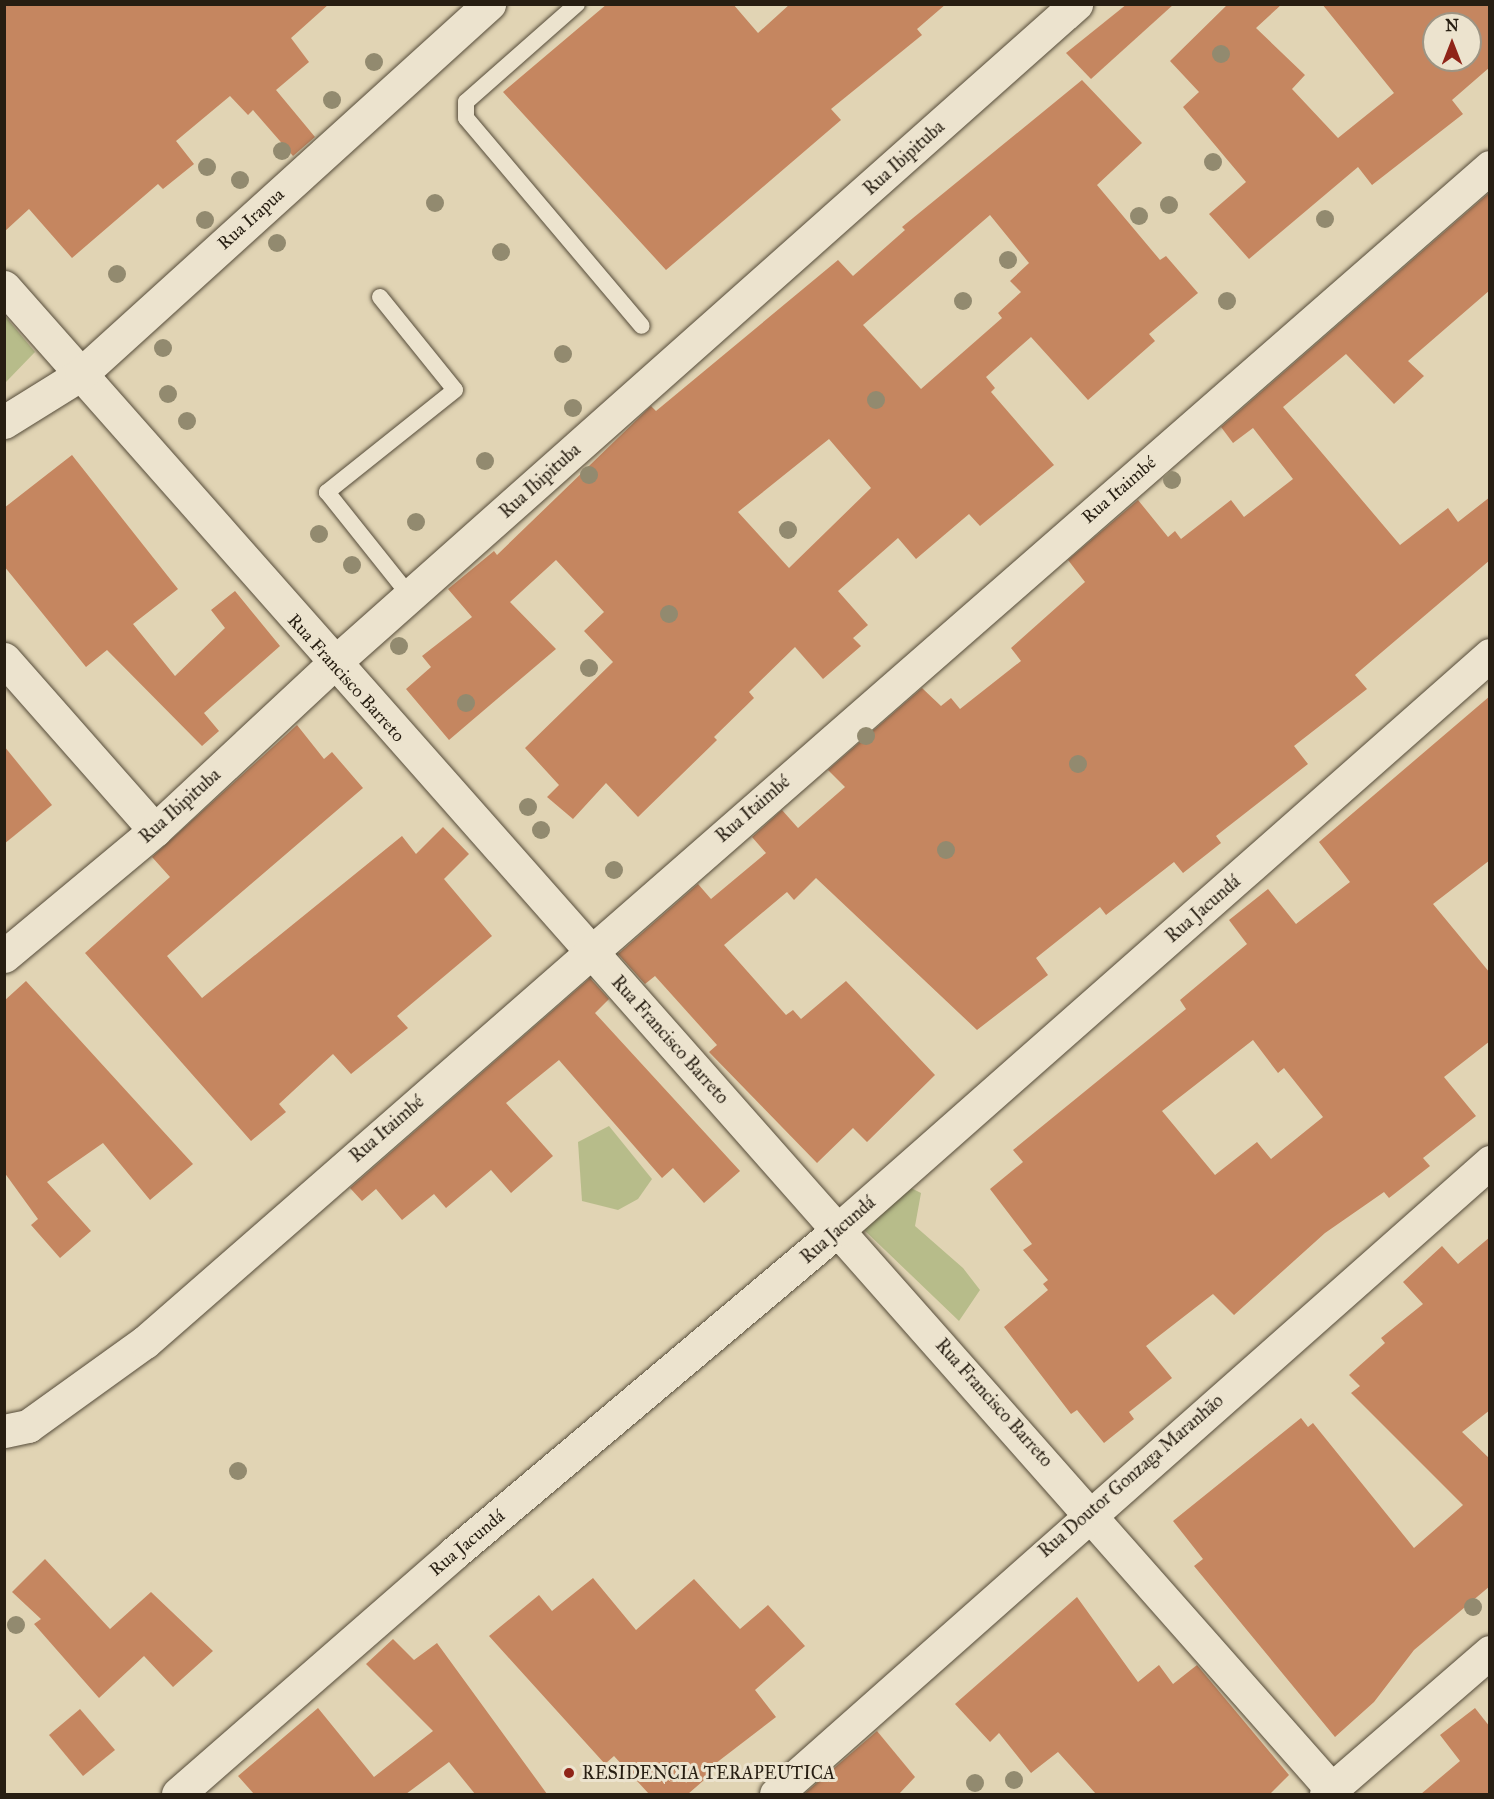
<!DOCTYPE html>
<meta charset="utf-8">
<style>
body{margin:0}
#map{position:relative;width:1494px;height:1799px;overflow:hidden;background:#e1d4b4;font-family:"IM FELL Great Primer",serif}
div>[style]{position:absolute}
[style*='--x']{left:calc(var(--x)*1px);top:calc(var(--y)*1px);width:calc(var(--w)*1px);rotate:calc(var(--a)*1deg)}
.green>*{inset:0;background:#b7bc8a}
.building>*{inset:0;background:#c58660}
.roads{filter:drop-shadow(0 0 2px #564c3a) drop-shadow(0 0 2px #564c3a)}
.lane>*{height:16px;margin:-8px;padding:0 8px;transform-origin:8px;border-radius:8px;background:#ece3ce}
.street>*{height:33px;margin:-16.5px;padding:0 16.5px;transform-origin:16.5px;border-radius:16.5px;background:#ece3ce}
.trees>*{width:18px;height:18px;margin:-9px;border-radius:50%;background:#928a6f}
.dots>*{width:16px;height:16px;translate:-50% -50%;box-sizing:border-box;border:3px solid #ece3ce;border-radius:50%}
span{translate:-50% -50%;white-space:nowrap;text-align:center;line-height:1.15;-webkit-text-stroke:6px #ece3ce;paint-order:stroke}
.street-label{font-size:18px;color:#271e12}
.poi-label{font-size:18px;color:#271e12}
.left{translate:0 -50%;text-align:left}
.frame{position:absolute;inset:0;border:6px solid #271e12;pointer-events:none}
.north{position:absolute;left:1422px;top:12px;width:60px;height:60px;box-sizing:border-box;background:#ece3ce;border:2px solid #9d9483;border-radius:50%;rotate:0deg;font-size:16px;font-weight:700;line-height:24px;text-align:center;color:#271e12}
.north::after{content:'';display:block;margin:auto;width:21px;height:27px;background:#8f2418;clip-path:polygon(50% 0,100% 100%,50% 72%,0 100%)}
</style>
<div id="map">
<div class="green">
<div style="clip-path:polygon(5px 316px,35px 352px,5px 383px,4px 383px)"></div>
<div style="clip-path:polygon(609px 1126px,652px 1179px,638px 1199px,618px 1210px,582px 1201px,578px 1142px)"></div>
<div style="clip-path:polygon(911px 1188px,921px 1193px,915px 1226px,963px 1268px,980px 1290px,959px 1321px,861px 1227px)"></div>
</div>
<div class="building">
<div style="clip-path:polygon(4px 4px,329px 4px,291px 38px,309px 62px,276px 90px,315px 137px,293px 156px,253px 110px,248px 115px,230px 96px,176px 141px,194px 164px,163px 189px,158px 184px,72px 258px,29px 209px,4px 232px)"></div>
<div style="clip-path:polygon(607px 4px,733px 4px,758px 33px,790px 4px,946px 4px,917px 29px,922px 35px,831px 109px,841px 120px,666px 270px,503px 92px)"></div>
<div style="clip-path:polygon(1127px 4px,1174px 4px,1091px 79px,1066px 53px)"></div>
<div style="clip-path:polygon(evenodd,1228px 4px,1282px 4px,1256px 28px,1305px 75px,1292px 89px,1338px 138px,1394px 93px,1322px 4px,1490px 4px,1490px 67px,1452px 100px,1463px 114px,1372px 185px,1358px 167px,1249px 259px,1209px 214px,1246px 182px,1183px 107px,1199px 92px,1170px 61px,1228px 4px,1434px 24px,1470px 24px,1470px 60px,1434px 60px,1434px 24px)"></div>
<div style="clip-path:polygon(evenodd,1082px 80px,1142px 143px,1097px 185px,1160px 260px,1166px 256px,1198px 293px,1149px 334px,1155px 341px,1088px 400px,1031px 337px,986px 377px,995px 388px,991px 392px,1054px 465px,980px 526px,969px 514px,916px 559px,898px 538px,838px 591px,868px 625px,853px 638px,861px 646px,823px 679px,795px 647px,749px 692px,754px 698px,714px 737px,717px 740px,638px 817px,606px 783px,573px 819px,547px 797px,559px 785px,525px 748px,613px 662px,584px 631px,604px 612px,556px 560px,510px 602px,556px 649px,449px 740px,406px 689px,431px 667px,422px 656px,472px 617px,448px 589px,494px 551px,497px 555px,651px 406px,656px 411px,838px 260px,853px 276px,905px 230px,902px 227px,1082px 80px,990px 215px,1029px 263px,1010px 281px,1021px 292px,998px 313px,1002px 318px,921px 389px,863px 325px,990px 215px,1082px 80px,829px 439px,871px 488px,789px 568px,738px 512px,829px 439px)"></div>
<div style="clip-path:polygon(1490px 192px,1490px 290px,1408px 361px,1424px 376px,1394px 404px,1346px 354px,1283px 407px,1400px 545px,1448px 508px,1458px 522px,1490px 497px,1490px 560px,1355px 675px,1367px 689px,1294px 746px,1308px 764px,1216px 836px,1221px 843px,1183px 873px,1174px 862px,1106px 915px,1100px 907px,1036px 958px,1048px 975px,977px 1030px,816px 878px,794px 900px,787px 892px,724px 945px,786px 1015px,793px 1010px,801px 1019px,846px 981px,935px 1075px,867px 1142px,853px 1128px,817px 1163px,709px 1052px,717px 1045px,655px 976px,645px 984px,618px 954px,698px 884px,711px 899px,766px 853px,752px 837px,782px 810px,798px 828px,845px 787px,828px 770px,922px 688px,941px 706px,951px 698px,960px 709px,1021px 661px,1011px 648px,1085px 582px,1068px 560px,1138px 500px,1168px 537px,1175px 531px,1181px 539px,1231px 500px,1244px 517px,1293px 479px,1253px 428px,1233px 443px,1221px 427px)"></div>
<div style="clip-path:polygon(72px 455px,178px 589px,133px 624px,175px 676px,225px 628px,211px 610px,235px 591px,280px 646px,204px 713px,219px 731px,202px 746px,107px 650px,86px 667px,4px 566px,4px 508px)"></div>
<div style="clip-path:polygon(evenodd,1490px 696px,1490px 860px,1433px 904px,1490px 973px,1490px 1041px,1444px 1077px,1476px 1116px,1423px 1158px,1430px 1166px,1389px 1198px,1384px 1192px,1325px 1233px,1234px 1315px,1213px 1294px,1146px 1346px,1172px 1378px,1129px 1412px,1134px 1419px,1104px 1443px,1077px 1410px,1071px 1414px,1004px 1327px,1048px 1290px,1043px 1284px,1048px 1280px,1023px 1250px,1032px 1244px,990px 1189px,1023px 1162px,1013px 1150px,1186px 1009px,1180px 1000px,1247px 944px,1229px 920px,1268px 889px,1296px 924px,1350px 882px,1319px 842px,1490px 696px,1253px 1040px,1278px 1073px,1284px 1068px,1323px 1117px,1271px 1159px,1257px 1142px,1215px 1175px,1162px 1111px,1253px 1040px)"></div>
<div style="clip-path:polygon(297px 725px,324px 759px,332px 752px,363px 788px,167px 956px,202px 998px,402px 836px,416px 854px,443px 827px,469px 854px,444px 879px,492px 936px,397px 1016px,408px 1028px,351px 1074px,333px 1054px,279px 1104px,286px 1112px,251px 1141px,85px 953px,170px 877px,152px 857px)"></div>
<div style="clip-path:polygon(4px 746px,52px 805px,4px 844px)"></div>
<div style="clip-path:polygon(590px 978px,609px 999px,595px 1013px,740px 1171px,704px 1203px,673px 1168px,662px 1178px,559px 1060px,506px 1103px,553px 1156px,511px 1193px,491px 1170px,446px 1208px,434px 1194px,402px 1220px,376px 1189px,362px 1201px,350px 1188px)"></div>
<div style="clip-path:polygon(26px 981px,193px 1164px,150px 1200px,103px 1143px,47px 1182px,91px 1231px,60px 1258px,31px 1225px,38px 1219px,4px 1172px,4px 1001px)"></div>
<div style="clip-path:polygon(1490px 1237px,1490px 1410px,1462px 1432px,1490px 1459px,1490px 1586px,1414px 1650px,1374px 1702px,1335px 1737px,1194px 1566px,1203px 1559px,1173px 1521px,1301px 1418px,1308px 1427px,1313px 1423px,1414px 1548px,1463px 1505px,1351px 1393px,1360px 1386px,1349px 1375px,1385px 1343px,1381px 1338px,1423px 1304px,1403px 1282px,1442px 1246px,1458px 1264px)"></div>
<div style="clip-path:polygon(45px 1559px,110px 1629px,151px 1592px,213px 1651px,173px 1687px,144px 1656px,99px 1698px,34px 1624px,41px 1619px,12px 1592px)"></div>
<div style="clip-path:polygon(593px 1578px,636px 1630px,694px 1579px,740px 1629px,768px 1605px,805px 1646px,755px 1690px,776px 1717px,707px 1770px,711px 1774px,688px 1794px,649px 1794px,614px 1756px,605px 1764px,489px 1636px,539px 1595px,552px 1611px)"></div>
<div style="clip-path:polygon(1077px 1597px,1138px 1682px,1159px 1665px,1173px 1684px,1197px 1665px,1289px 1775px,1270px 1794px,1096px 1794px,1058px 1752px,1031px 1773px,999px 1733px,990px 1742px,955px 1704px)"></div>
<div style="clip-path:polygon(393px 1639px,414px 1660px,437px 1643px,547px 1794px,475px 1794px,449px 1762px,406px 1794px,254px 1794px,238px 1776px,318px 1708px,374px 1777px,433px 1731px,366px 1664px)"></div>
<div style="clip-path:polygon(1475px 1708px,1490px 1727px,1490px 1794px,1421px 1794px,1460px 1761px,1440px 1735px)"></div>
<div style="clip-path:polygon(80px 1709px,115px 1750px,83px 1776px,49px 1735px)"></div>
<div style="clip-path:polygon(877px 1731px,915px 1777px,899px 1794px,804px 1794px)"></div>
</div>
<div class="roads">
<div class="lane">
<div style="--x:577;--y:4;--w:148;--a:138.6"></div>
<div style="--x:466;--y:102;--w:16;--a:90"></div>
<div style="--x:466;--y:118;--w:272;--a:49.8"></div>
<div style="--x:380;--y:297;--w:119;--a:51.1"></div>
<div style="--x:455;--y:390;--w:164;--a:141.4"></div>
<div style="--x:327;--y:492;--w:133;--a:51.4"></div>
</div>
<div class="street">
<div style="--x:4;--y:287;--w:2011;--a:48.53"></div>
<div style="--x:4;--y:422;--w:91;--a:-31.9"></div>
<div style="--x:81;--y:374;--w:551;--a:-42.2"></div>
<div style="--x:4;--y:659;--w:228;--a:48.6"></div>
<div style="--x:4;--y:956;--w:197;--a:-39.8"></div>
<div style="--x:155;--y:830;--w:243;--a:-43"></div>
<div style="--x:333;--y:664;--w:994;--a:-41.61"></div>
<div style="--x:4;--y:1431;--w:25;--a:-12"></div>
<div style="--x:28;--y:1426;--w:144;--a:-35.7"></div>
<div style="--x:145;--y:1342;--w:1786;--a:-41.14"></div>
<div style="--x:178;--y:1794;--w:366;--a:-41.1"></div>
<div style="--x:454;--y:1553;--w:503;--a:-40.08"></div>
<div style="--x:839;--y:1229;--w:868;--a:-41.4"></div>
<div style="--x:776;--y:1794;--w:954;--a:-41.51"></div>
<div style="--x:1326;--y:1794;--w:217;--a:-40.9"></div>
</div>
</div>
<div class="trees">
<div style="left:1221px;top:54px"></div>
<div style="left:374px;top:62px"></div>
<div style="left:332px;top:100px"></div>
<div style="left:282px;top:151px"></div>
<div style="left:1213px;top:162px"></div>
<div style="left:207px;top:167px"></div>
<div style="left:240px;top:180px"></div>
<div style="left:435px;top:203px"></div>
<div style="left:1169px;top:205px"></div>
<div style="left:1139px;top:216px"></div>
<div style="left:1325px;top:219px"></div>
<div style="left:205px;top:220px"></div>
<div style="left:277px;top:243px"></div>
<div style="left:501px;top:252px"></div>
<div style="left:1008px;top:260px"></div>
<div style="left:117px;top:274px"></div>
<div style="left:963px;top:301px"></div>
<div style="left:1227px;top:301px"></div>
<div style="left:163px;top:348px"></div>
<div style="left:563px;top:354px"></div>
<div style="left:168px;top:394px"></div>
<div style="left:876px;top:400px"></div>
<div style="left:573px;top:408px"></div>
<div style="left:187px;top:421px"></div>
<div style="left:485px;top:461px"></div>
<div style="left:589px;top:475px"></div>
<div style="left:1172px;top:480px"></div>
<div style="left:416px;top:522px"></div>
<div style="left:788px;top:530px"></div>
<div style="left:319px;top:534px"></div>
<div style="left:352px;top:565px"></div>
<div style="left:669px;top:614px"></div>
<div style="left:399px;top:646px"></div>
<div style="left:589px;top:668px"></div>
<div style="left:466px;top:703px"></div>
<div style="left:866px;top:736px"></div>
<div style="left:1078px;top:764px"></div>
<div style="left:528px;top:807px"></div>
<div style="left:541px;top:830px"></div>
<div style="left:946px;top:850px"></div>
<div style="left:614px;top:870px"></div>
<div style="left:238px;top:1471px"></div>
<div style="left:1473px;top:1607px"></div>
<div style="left:16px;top:1625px"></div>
<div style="left:1014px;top:1780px"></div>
<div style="left:975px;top:1783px"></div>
</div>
<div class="dots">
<div style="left:569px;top:1773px;background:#8f2418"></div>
</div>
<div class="street-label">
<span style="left:904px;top:158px;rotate:-42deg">Rua Ibipituba</span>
<span style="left:251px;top:219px;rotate:-42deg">Rua Irapua</span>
<span style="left:540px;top:481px;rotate:-42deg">Rua Ibipituba</span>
<span style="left:1119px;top:490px;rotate:-41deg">Rua Itaimbé</span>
<span style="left:346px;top:678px;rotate:48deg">Rua Francisco Barreto</span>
<span style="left:180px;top:806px;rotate:-42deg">Rua Ibipituba</span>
<span style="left:753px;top:809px;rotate:-41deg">Rua Itaimbé</span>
<span style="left:1203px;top:909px;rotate:-41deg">Rua Jacundá</span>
<span style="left:670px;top:1040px;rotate:48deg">Rua Francisco Barreto</span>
<span style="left:387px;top:1129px;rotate:-41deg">Rua Itaimbé</span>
<span style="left:838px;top:1230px;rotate:-41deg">Rua Jacundá</span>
<span style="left:994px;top:1403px;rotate:48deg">Rua Francisco Barreto</span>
<span style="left:1131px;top:1476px;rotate:-41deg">Rua Doutor Gonzaga Maranhão</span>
<span style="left:467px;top:1543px;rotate:-40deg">Rua Jacundá</span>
</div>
<div class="poi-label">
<span class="left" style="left:582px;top:1773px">RESIDENCIA TERAPEUTICA</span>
</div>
<div class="frame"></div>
<div class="north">N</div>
</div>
